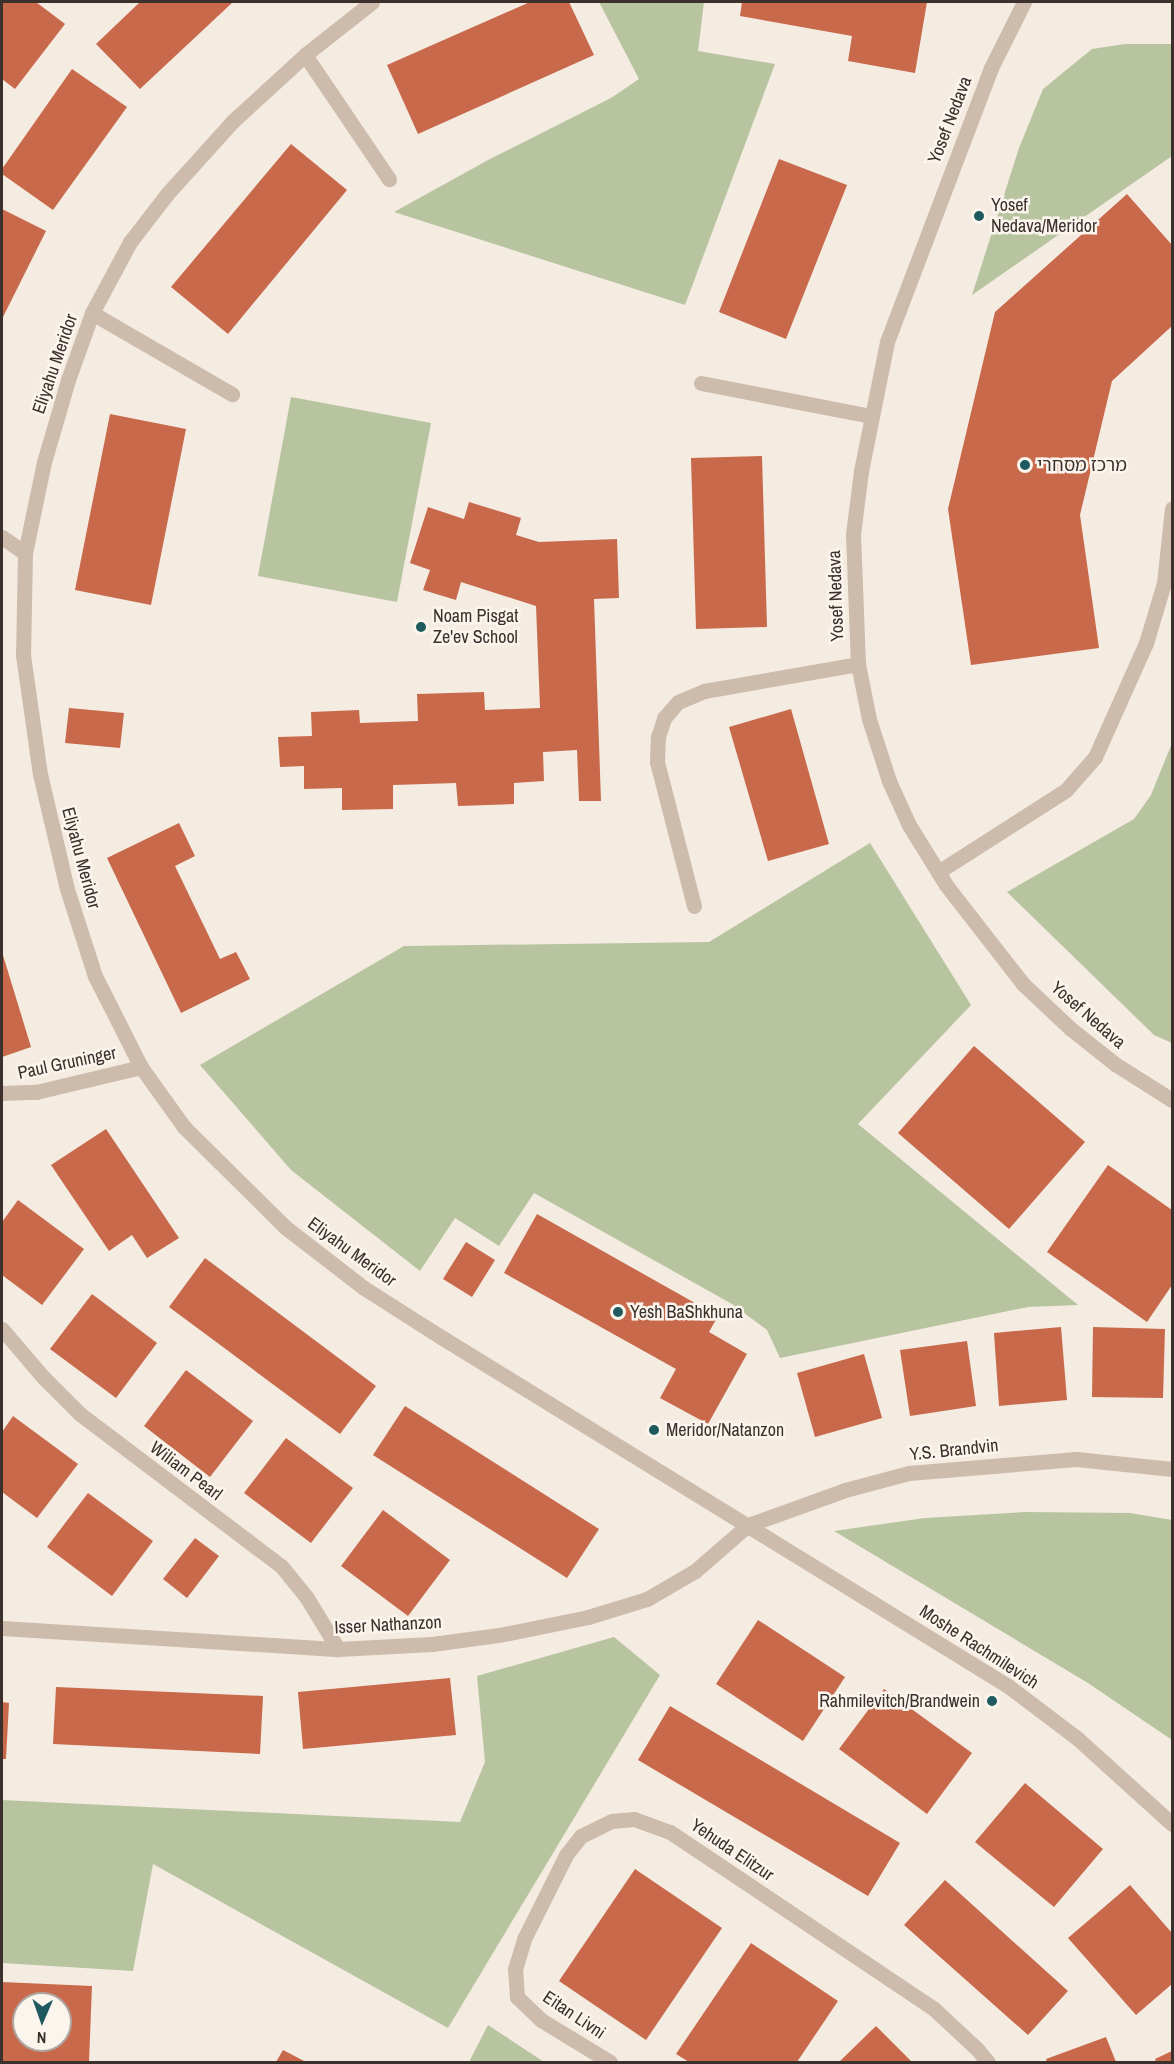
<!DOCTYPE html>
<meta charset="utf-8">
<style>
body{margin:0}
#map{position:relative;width:1174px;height:2064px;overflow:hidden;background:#f4ebe1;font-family:"Archivo Narrow","Noto Sans Hebrew",sans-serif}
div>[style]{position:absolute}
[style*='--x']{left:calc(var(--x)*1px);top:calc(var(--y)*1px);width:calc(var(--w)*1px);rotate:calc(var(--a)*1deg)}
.green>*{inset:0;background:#b8c4a0}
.building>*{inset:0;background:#c8694b}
.minor>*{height:15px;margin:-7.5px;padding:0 7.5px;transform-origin:7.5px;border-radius:7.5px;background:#cdbbac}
.dots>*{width:16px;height:16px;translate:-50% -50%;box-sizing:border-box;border:3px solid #fbf5ee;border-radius:50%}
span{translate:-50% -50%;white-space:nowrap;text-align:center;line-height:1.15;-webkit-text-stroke:5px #fbf5ee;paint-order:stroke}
.street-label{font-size:18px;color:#3b302b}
.poi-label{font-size:18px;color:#3b302b}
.left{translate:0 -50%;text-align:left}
.right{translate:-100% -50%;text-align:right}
.frame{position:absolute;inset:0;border:3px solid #3b302b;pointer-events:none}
.north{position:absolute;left:12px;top:1992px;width:60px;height:60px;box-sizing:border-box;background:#fbf5ee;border:2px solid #aea6a0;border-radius:50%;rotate:182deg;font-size:16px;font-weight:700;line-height:24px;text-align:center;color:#3b302b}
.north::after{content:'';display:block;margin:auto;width:21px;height:27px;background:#1f5a5e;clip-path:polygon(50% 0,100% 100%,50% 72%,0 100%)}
</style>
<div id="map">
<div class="green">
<div style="clip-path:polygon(599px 2px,704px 2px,698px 51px,775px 64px,685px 305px,394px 212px,490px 159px,611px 98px,639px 79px)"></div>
<div style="clip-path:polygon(1125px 44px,1172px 44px,1172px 156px,972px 295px,1019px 148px,1043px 89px,1092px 49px)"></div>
<div style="clip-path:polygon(291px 397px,431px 423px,397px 602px,258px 576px)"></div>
<div style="clip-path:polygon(1172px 743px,1172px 1043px,1154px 1035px,1007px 892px,1134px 819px,1151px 795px)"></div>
<div style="clip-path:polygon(870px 843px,971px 1005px,858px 1124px,1078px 1305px,1028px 1307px,780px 1358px,767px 1330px,732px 1304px,534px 1193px,499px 1246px,455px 1218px,420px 1271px,291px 1170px,200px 1065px,404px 946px,709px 942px)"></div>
<div style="clip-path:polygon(1026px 1512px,1130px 1513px,1172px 1520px,1172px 1740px,1088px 1683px,834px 1531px,925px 1518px)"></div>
<div style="clip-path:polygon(614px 1637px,660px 1675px,448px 2028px,153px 1864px,133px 1971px,2px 1963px,2px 1800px,460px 1822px,485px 1762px,477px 1676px)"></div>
<div style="clip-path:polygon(488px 2025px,544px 2062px,469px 2062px)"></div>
</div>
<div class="building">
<div style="clip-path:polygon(4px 2px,36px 2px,65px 24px,15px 89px,2px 79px,2px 4px)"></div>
<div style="clip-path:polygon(140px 2px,233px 2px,140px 89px,96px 44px)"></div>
<div style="clip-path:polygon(530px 2px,569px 2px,594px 55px,418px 134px,387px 65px)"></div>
<div style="clip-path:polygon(742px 2px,927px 2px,915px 73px,848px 61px,852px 36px,740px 16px)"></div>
<div style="clip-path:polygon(72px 69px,127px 107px,53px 210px,2px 174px,2px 169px)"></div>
<div style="clip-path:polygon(291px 144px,347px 190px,228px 334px,171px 287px)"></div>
<div style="clip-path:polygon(779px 159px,847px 185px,786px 339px,719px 312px)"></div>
<div style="clip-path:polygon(1127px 194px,1172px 245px,1172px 326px,1112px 381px,1080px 515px,1099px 648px,971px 665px,948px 509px,995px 312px)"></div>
<div style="clip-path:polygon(2px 209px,46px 231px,2px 319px)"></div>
<div style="clip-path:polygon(110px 414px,186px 429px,151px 605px,75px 590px)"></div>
<div style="clip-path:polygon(762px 456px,767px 627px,696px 629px,691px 458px)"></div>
<div style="clip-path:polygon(469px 502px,521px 518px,516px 535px,539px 542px,617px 539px,619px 598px,594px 599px,601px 801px,579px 801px,577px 750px,543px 752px,544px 781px,514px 783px,514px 804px,458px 806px,456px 783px,393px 785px,393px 809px,342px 810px,342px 788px,304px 789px,304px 766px,280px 767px,278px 737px,312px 736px,311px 712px,359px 710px,360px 723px,418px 721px,417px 694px,484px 692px,485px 710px,540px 708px,536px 606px,461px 582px,456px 600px,423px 590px,430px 570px,410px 563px,428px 507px,464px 519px)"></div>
<div style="clip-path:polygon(69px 708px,124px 713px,120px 748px,65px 743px)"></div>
<div style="clip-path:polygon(791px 709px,829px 844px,768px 861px,729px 727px)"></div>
<div style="clip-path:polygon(179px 823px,195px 856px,175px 866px,220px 959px,236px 952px,250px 979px,181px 1013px,107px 858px)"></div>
<div style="clip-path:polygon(2px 952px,31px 1047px,2px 1057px)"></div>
<div style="clip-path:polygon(974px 1046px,1085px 1142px,1009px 1229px,898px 1133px)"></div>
<div style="clip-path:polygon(106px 1129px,179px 1238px,147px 1258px,132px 1235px,109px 1251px,51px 1165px)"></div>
<div style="clip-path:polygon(1108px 1165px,1172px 1210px,1172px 1285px,1147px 1322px,1047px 1252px)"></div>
<div style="clip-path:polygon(18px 1200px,84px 1249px,42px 1305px,2px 1275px,2px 1222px)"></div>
<div style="clip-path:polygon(537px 1214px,718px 1316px,709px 1332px,747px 1354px,708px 1424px,660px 1398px,676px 1369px,504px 1273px)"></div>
<div style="clip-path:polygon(466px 1242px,495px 1260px,472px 1297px,443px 1279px)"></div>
<div style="clip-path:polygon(205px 1258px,376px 1386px,340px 1434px,169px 1307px)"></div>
<div style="clip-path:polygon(92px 1294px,157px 1343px,116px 1398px,50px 1349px)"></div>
<div style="clip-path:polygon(1061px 1327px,1067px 1400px,999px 1406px,994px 1333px)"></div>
<div style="clip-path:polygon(1093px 1327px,1165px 1329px,1163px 1398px,1092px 1397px)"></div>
<div style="clip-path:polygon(967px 1341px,976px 1406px,910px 1416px,900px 1350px)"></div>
<div style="clip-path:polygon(864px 1354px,882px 1418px,815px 1437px,797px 1373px)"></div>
<div style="clip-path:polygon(186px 1370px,253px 1421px,210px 1477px,144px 1426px)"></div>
<div style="clip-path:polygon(405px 1406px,599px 1529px,567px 1578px,373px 1455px)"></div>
<div style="clip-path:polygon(13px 1416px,78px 1464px,37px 1518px,2px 1492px,2px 1432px)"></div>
<div style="clip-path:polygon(286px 1438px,353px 1488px,311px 1543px,244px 1493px)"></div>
<div style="clip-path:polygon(88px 1493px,153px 1541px,112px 1596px,47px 1547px)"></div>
<div style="clip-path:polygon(383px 1510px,450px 1560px,408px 1616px,341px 1566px)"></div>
<div style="clip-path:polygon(195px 1538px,219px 1556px,187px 1598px,163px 1579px)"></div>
<div style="clip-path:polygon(758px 1620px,845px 1677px,803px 1741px,716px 1684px)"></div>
<div style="clip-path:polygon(450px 1678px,456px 1735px,303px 1749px,298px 1692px)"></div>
<div style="clip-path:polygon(56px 1687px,263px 1696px,260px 1754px,53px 1744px)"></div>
<div style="clip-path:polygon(884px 1689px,972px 1753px,927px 1814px,839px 1749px)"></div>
<div style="clip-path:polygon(2px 1702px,9px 1703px,6px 1759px,2px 1759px)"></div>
<div style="clip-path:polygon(670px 1706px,900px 1843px,868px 1896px,638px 1760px)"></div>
<div style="clip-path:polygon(1025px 1783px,1103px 1849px,1054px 1907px,975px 1842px)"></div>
<div style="clip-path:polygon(635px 1869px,722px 1928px,646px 2040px,559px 1981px)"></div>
<div style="clip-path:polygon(945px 1880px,1068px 1991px,1028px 2035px,904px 1925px)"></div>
<div style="clip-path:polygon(1130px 1885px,1172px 1933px,1172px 1984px,1136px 2015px,1068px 1938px)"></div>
<div style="clip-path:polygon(751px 1943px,838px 2001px,797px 2062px,689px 2062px,676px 2054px)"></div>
<div style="clip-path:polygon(evenodd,2px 1982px,92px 1986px,89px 2062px,2px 2062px,2px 1982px,24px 2004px,60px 2004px,60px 2040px,24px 2040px,24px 2004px)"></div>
<div style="clip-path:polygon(876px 2026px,912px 2062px,839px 2062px)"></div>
<div style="clip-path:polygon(1106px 2037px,1116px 2062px,1047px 2062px,1046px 2059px)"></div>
<div style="clip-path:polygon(283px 2050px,306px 2062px,276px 2062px)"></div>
<div style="clip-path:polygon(1172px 2051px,1172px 2062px,1156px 2062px,1155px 2059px)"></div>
</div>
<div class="minor">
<div style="--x:372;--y:2;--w:85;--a:141.7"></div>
<div style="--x:305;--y:55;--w:99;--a:137.5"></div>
<div style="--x:232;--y:122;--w:97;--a:132.1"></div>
<div style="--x:167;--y:194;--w:61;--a:127.6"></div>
<div style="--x:130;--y:242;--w:81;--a:118.2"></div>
<div style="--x:92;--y:313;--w:71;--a:109.7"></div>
<div style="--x:68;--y:380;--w:85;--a:106.3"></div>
<div style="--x:44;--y:462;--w:93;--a:101.8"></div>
<div style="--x:25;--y:553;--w:102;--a:91.1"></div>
<div style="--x:23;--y:655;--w:120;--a:81.9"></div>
<div style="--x:40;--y:774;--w:118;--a:76.8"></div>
<div style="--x:67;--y:889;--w:91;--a:72.2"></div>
<div style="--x:95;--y:976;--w:102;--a:63.2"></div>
<div style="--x:141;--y:1067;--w:74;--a:54.4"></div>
<div style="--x:184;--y:1127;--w:142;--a:44.7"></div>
<div style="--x:285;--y:1227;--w:100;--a:37.7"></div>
<div style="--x:364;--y:1288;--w:91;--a:32.5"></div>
<div style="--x:441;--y:1337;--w:666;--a:31.61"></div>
<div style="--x:1008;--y:1686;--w:88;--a:37.1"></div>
<div style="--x:1078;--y:1739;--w:127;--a:42.1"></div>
<div style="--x:1024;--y:2;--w:74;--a:116.6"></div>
<div style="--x:991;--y:68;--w:293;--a:110.8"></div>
<div style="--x:887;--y:342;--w:132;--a:101.4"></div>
<div style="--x:861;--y:471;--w:64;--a:97.2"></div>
<div style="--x:853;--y:534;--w:130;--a:87.8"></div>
<div style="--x:858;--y:664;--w:56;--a:78.7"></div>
<div style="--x:869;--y:719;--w:65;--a:72.1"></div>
<div style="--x:889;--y:781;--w:48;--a:65.6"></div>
<div style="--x:909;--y:825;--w:70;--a:58.3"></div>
<div style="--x:946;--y:885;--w:125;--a:52.1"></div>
<div style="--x:1023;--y:984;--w:66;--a:43.2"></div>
<div style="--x:1071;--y:1029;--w:56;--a:38.5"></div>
<div style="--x:1115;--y:1064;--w:67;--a:32.3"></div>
<div style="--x:305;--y:55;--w:150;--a:55.9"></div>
<div style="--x:92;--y:313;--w:162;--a:30.1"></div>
<div style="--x:701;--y:383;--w:173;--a:11"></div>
<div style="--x:2;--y:537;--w:28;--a:35"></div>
<div style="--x:938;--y:872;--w:152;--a:-32.6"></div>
<div style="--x:1066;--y:790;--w:44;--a:-48.7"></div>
<div style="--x:1095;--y:757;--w:125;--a:-65.9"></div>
<div style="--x:1146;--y:643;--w:63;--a:-73.3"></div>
<div style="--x:1164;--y:583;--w:75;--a:-83.9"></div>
<div style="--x:694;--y:906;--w:149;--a:-104.4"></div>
<div style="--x:657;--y:762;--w:25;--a:-88"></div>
<div style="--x:658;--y:737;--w:20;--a:-72"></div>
<div style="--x:664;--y:718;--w:21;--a:-49"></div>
<div style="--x:678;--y:702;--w:28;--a:-23"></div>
<div style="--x:704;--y:691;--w:156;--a:-9.9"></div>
<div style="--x:2;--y:1093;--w:34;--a:-2"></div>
<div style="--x:36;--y:1092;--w:108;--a:-13.4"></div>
<div style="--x:2;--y:1329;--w:63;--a:49.5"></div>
<div style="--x:43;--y:1377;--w:52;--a:45"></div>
<div style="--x:80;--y:1414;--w:253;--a:37.1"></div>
<div style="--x:282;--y:1567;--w:40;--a:51"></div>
<div style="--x:307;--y:1598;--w:60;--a:58.7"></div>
<div style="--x:2;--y:1628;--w:337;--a:3.6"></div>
<div style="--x:338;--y:1649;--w:94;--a:-3"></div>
<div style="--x:432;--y:1644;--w:68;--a:-7.7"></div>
<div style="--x:499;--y:1635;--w:91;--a:-11.4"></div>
<div style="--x:588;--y:1617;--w:62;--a:-17"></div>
<div style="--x:647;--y:1599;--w:56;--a:-30.3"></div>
<div style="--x:695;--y:1571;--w:70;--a:-41"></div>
<div style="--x:748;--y:1525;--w:103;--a:-19.8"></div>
<div style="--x:845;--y:1490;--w:66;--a:-14.9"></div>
<div style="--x:909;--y:1473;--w:168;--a:-4.8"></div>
<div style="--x:1076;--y:1459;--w:97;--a:5.9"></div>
<div style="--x:610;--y:2062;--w:81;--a:-148.7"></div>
<div style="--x:541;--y:2020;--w:33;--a:-136"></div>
<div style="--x:517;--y:1997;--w:28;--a:-94"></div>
<div style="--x:515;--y:1969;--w:31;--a:-73"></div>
<div style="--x:524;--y:1939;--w:94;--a:-63.4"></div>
<div style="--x:566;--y:1855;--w:24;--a:-52"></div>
<div style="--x:581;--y:1836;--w:34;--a:-26"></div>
<div style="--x:612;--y:1821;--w:22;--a:-5"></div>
<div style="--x:634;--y:1819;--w:38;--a:20"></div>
<div style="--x:670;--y:1832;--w:318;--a:33.8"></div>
<div style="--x:934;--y:2009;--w:59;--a:42.9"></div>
<div style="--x:977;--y:2049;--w:17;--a:50"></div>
</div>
<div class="dots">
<div style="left:979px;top:216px;background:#1f5a5e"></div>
<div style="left:1025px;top:465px;background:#1f5a5e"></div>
<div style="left:421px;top:627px;background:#1f5a5e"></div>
<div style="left:618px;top:1312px;background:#1f5a5e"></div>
<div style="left:654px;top:1430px;background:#1f5a5e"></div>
<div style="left:992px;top:1701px;background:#1f5a5e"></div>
</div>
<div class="street-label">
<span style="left:950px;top:120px;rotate:-69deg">Yosef Nedava</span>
<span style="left:55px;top:364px;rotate:-71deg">Eliyahu Meridor</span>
<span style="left:836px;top:596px;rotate:-92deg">Yosef Nedava</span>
<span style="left:81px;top:858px;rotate:75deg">Eliyahu Meridor</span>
<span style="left:1088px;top:1015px;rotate:41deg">Yosef Nedava</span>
<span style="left:67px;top:1063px;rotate:-12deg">Paul Gruninger</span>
<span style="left:352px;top:1252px;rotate:36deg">Eliyahu Meridor</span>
<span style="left:954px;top:1450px;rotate:-6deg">Y.S. Brandvin</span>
<span style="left:186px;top:1471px;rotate:37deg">Wiliam Pearl</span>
<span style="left:388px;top:1625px;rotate:-3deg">Isser Nathanzon</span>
<span style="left:979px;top:1647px;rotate:33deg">Moshe Rachmilevich</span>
<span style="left:732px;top:1850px;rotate:34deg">Yehuda Elitzur</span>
<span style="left:574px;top:2015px;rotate:34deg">Eitan Livni</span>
</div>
<div class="poi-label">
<span class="left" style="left:991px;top:216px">Yosef<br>Nedava/Meridor</span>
<span class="left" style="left:1037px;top:465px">מרכז מסחרי</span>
<span class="left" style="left:433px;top:627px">Noam Pisgat<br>Ze'ev School</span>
<span class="left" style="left:630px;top:1312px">Yesh BaShkhuna</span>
<span class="left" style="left:666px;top:1430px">Meridor/Natanzon</span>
<span class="right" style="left:980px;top:1701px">Rahmilevitch/Brandwein</span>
</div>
<div class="frame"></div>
<div class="north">N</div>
</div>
